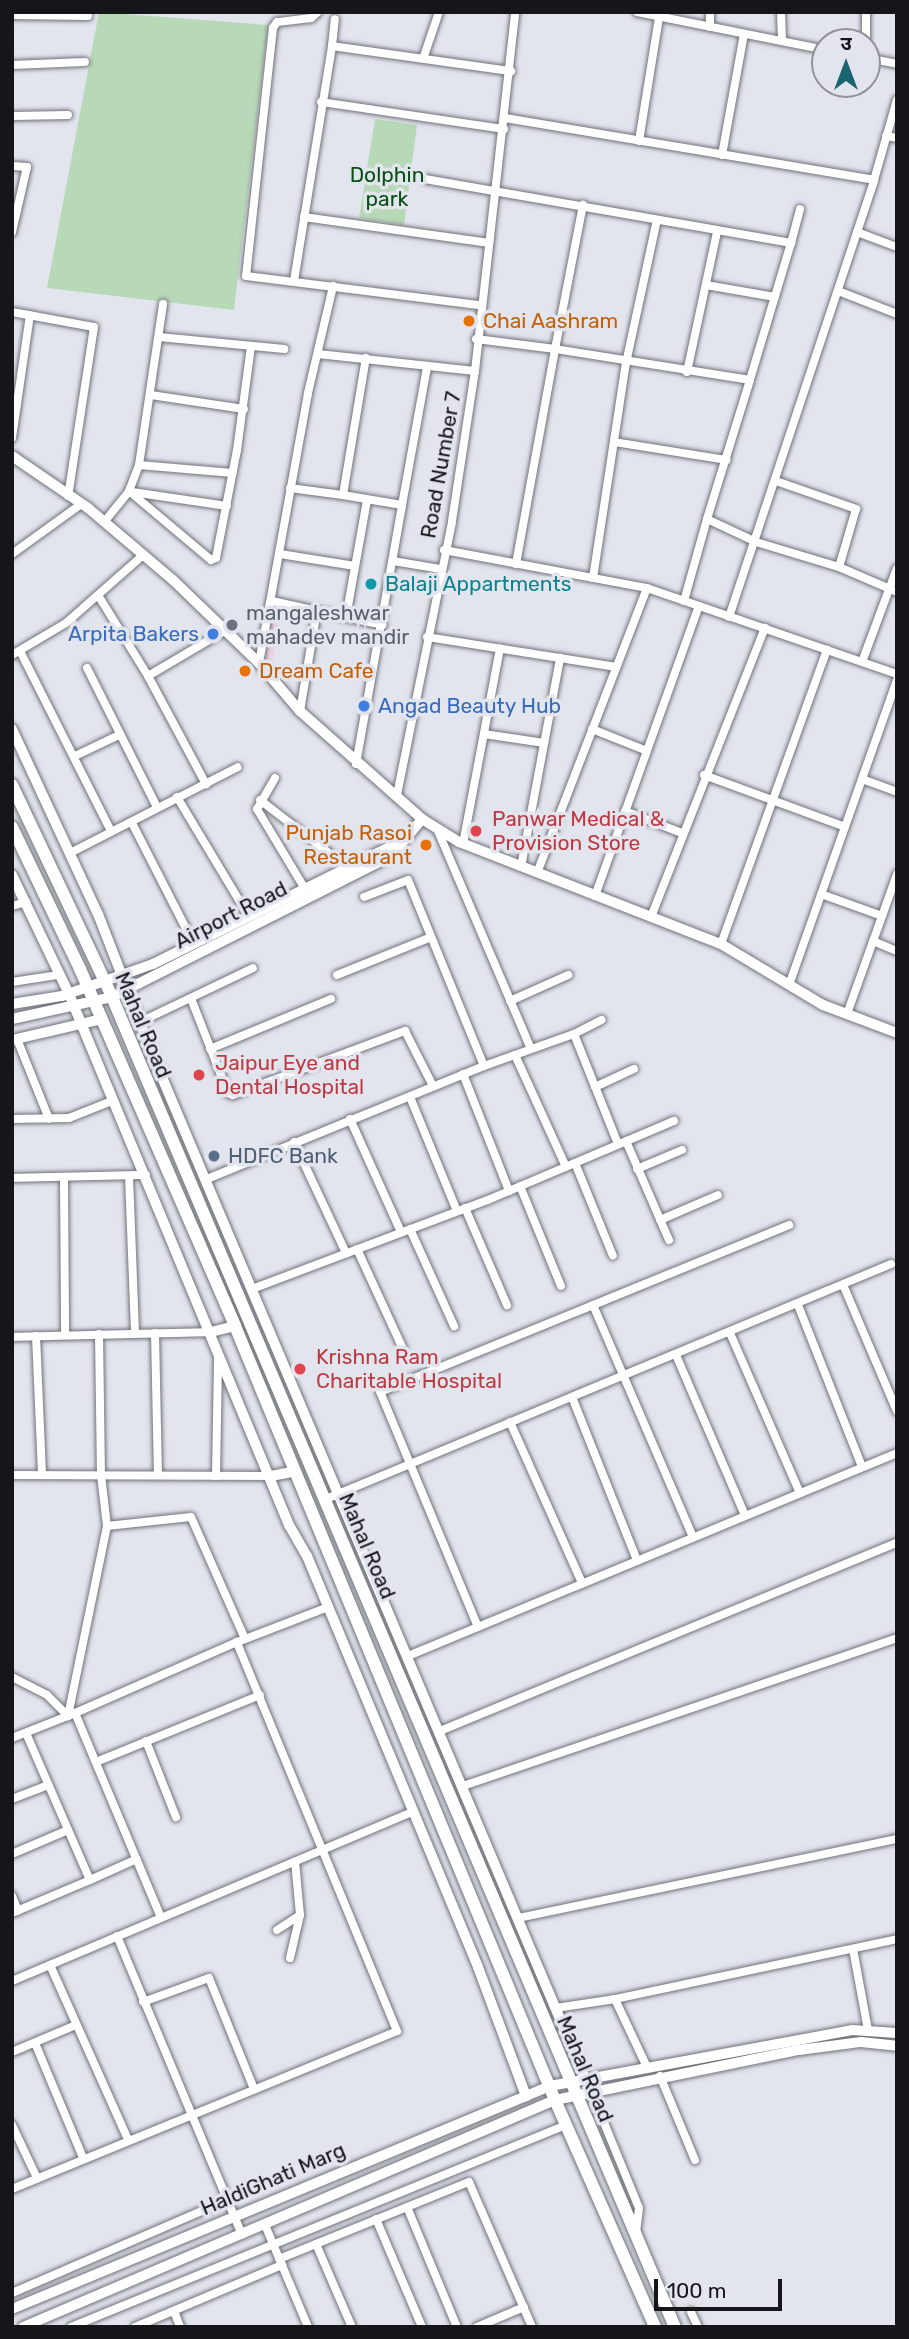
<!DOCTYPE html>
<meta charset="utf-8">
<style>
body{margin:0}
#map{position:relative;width:909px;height:2339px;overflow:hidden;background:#e3e5ee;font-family:Rubik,"Noto Sans Devanagari",sans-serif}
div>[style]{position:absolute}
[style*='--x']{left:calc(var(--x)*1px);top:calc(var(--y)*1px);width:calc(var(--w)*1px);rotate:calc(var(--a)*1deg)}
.commercial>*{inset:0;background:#ecd4e0}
.green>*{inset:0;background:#b8d9b8}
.roads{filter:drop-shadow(0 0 2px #707279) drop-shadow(0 0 2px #707279)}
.minor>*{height:8px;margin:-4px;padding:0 4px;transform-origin:4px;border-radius:4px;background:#fff}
.tertiary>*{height:10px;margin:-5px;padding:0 5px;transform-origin:5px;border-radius:5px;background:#fff}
.secondary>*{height:12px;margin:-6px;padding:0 6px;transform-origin:6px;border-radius:6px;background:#fff}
.dots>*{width:19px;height:19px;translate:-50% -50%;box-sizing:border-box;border:4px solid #e3e5ee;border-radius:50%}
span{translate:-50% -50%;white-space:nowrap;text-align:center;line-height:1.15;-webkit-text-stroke:7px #e3e5ee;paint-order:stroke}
.park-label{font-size:21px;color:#045112}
.food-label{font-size:21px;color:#c56008}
.left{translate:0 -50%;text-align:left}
.right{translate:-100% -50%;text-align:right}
.street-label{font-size:21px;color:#151619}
.culture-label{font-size:21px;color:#0d838f}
.worship-label{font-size:21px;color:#5b616d}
.shop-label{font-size:21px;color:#366cbe}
.health-label{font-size:21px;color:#be3a42}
.service-label{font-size:21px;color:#4e5e75}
.frame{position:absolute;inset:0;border:14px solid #151619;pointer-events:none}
.north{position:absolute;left:811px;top:28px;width:70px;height:70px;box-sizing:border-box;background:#e3e5ee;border:2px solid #919299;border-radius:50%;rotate:0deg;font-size:19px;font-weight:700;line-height:28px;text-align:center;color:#151619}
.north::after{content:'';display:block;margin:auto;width:24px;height:32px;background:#1b6471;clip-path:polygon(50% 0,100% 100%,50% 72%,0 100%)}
.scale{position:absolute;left:654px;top:2279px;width:128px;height:32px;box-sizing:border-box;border:4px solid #151619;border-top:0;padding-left:9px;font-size:21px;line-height:24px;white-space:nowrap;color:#151619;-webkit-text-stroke:5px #e3e5ee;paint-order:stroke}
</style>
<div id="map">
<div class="commercial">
<div style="clip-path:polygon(270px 610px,282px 613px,272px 664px,261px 656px)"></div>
</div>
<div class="green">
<div style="clip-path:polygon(99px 12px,268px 25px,234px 310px,47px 288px)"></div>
<div style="clip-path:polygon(375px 119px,417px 125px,404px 225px,359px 218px)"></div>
</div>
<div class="roads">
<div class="minor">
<div style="--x:318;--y:12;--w:9;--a:139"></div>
<div style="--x:311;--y:18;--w:34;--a:173"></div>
<div style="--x:277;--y:22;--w:7;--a:124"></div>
<div style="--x:273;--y:28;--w:249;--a:96.2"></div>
<div style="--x:246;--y:276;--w:236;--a:7.1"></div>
<div style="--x:637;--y:12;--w:192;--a:11.4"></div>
<div style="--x:710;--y:12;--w:15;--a:90"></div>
<div style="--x:781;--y:12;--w:29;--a:88"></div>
<div style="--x:866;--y:12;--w:30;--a:90"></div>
<div style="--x:12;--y:15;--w:76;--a:0.8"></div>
<div style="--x:332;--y:46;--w:27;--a:-84"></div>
<div style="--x:424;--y:56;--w:46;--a:-71.2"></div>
<div style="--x:867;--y:58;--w:31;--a:11"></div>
<div style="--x:12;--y:65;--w:73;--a:-2.4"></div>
<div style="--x:321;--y:102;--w:185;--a:8.4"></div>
<div style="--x:12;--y:116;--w:56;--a:-1"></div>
<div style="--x:505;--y:118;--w:374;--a:9.5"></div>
<div style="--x:874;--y:180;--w:83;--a:-74"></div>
<div style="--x:886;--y:136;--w:11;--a:10"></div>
<div style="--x:639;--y:141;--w:126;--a:-80.8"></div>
<div style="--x:722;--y:155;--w:123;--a:-79.7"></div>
<div style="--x:12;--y:166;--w:15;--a:4"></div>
<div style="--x:27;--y:167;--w:67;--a:103"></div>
<div style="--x:425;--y:179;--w:372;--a:9.9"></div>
<div style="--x:791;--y:243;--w:143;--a:106.7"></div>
<div style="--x:304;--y:217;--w:187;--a:8"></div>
<div style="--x:857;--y:232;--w:43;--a:20.6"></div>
<div style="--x:791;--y:243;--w:35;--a:-75"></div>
<div style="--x:294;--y:281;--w:238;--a:-80.8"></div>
<div style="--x:332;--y:46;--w:181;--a:8"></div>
<div style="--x:706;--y:285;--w:70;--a:9.9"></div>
<div style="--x:838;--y:291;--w:63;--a:21.3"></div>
<div style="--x:12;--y:312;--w:83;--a:10.4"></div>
<div style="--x:94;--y:327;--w:171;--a:98.7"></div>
<div style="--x:159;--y:337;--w:126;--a:5.5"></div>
<div style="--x:476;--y:339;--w:80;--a:7.2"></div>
<div style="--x:555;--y:349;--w:147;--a:-79"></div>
<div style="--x:318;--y:354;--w:158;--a:6.2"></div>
<div style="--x:687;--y:372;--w:143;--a:-77.9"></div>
<div style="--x:151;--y:395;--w:94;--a:8.6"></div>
<div style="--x:12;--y:438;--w:124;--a:-81.7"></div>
<div style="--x:614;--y:442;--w:114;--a:9.1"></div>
<div style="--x:139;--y:465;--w:94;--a:4.9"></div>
<div style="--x:776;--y:481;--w:85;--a:19.3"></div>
<div style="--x:856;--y:509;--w:60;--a:106.3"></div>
<div style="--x:290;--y:488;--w:53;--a:7.5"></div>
<div style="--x:129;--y:491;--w:107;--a:40.1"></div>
<div style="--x:211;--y:560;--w:5;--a:-22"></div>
<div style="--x:216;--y:558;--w:110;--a:-79"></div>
<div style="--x:237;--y:450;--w:105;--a:-82.3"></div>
<div style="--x:132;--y:492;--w:96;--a:8.4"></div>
<div style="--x:402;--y:505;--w:139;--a:-79.7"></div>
<div style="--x:105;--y:521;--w:38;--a:-51"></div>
<div style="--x:129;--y:491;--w:28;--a:-69"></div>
<div style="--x:139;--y:465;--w:163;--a:-81.5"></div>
<div style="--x:444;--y:550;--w:207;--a:10.6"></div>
<div style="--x:647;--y:588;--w:264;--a:19"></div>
<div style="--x:12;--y:554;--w:85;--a:-35.9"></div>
<div style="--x:280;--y:554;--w:76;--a:9.1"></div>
<div style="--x:393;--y:561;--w:49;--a:9.5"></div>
<div style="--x:516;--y:564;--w:219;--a:-79.7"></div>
<div style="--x:555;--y:349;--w:197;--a:9"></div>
<div style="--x:750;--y:380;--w:145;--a:107.2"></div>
<div style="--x:593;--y:578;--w:218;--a:-81.3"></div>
<div style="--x:626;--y:363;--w:146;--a:-77.8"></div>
<div style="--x:98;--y:595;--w:95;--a:58.3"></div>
<div style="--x:148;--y:676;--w:123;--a:61.8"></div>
<div style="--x:272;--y:601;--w:46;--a:12.5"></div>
<div style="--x:684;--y:601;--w:85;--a:-74.3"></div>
<div style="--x:707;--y:519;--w:54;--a:25.1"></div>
<div style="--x:756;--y:542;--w:87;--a:16.8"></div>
<div style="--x:839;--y:567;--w:63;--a:23.3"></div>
<div style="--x:346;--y:617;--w:119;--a:-79.8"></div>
<div style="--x:729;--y:617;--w:460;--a:-71.6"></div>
<div style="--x:427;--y:637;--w:191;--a:9"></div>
<div style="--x:20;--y:651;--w:202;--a:63.2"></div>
<div style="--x:12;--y:655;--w:63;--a:-30.7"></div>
<div style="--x:66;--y:623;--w:101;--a:-41.4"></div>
<div style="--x:862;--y:662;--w:100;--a:-69.6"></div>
<div style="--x:259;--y:663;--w:274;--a:-79.7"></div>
<div style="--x:308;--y:393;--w:110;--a:-76.8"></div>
<div style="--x:87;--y:668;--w:156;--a:63.3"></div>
<div style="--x:148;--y:676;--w:91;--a:-30.5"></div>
<div style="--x:300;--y:711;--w:101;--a:-80.4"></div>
<div style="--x:317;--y:611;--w:67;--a:12"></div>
<div style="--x:592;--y:729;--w:59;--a:21.8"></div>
<div style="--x:484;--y:734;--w:61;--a:8.5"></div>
<div style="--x:75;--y:756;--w:49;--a:-25.5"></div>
<div style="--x:356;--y:764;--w:263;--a:-79.9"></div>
<div style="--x:402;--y:505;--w:60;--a:-170.4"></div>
<div style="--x:343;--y:495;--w:139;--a:-80.5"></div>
<div style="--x:704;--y:775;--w:150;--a:20.2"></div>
<div style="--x:275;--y:778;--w:36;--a:120"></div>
<div style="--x:257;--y:809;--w:93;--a:59"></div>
<div style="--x:862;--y:779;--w:37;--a:20"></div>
<div style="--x:397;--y:795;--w:279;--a:-78.6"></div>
<div style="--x:452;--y:521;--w:152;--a:-81.3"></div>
<div style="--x:475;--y:371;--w:361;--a:-83.6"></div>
<div style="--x:177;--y:797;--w:140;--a:59"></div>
<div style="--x:260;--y:800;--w:110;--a:37.6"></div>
<div style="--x:625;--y:811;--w:61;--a:21.1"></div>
<div style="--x:132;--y:823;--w:136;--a:62.9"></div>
<div style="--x:438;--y:831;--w:235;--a:66.9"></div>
<div style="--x:463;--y:844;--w:199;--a:-79.3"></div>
<div style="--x:72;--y:852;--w:186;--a:-27.1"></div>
<div style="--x:521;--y:867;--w:213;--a:-79.4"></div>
<div style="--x:537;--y:873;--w:305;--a:-68.9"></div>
<div style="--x:821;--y:894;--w:65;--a:19.8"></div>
<div style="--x:595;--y:896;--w:308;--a:-70.3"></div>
<div style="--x:12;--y:906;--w:15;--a:-16"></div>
<div style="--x:651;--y:917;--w:311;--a:-68.5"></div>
<div style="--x:873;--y:941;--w:26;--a:23"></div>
<div style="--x:721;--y:944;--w:313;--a:-70.2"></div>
<div style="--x:337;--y:975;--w:101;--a:-22"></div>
<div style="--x:12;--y:982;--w:47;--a:-8.7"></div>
<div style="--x:789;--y:985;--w:324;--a:-70.5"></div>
<div style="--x:192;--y:1001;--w:99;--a:68.6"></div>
<div style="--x:228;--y:1093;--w:5;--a:22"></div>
<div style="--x:233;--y:1095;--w:184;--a:-20.4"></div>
<div style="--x:405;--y:1031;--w:62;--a:63"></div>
<div style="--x:510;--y:1001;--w:64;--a:-24.1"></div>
<div style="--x:847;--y:1014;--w:149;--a:-70.3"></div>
<div style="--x:140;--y:1022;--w:125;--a:-25.5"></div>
<div style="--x:574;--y:1034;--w:31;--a:-27"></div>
<div style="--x:17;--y:1039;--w:86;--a:68.2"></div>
<div style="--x:210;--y:1049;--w:131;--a:-22.5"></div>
<div style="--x:515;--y:1055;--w:123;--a:65.5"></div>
<div style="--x:484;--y:1066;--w:96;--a:-19.6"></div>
<div style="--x:574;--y:1034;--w:118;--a:68.2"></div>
<div style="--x:463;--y:1074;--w:126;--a:68.5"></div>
<div style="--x:595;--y:1087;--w:43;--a:-24.8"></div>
<div style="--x:410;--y:1097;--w:123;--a:67.6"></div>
<div style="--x:12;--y:1119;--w:57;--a:-1"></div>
<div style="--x:69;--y:1118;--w:46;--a:-21.6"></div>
<div style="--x:350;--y:1119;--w:124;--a:65.7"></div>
<div style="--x:626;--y:1141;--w:108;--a:66.5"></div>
<div style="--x:294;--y:1142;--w:123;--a:64.9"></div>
<div style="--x:575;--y:1163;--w:100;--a:67.8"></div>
<div style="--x:637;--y:1169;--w:49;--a:-22.9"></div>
<div style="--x:129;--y:1176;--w:158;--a:87.8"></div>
<div style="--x:12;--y:1178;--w:134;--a:-1.3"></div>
<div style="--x:64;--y:1178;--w:157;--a:89.6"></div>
<div style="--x:207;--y:1179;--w:299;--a:-22.2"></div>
<div style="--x:484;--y:1066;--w:201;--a:-112.2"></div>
<div style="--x:408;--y:880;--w:47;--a:158.9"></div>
<div style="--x:520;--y:1186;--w:108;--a:67.7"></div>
<div style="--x:465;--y:1208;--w:106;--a:66.6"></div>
<div style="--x:660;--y:1220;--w:63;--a:-23.3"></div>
<div style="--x:410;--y:1229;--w:107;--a:65.6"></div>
<div style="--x:357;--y:1249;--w:110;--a:65.3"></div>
<div style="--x:844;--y:1287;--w:135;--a:66.9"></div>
<div style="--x:252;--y:1289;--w:254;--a:-20.7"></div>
<div style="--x:490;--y:1199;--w:200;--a:-23"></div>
<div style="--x:593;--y:1305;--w:253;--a:66.7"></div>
<div style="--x:798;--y:1305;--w:174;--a:68.4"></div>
<div style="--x:155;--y:1333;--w:142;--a:88.8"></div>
<div style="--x:730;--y:1333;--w:175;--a:66.4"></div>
<div style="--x:99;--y:1334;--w:141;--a:89.2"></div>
<div style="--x:101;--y:1475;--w:51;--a:83.3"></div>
<div style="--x:36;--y:1336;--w:139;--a:87.5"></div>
<div style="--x:12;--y:1337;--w:199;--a:-1.4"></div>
<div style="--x:676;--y:1355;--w:174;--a:66.7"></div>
<div style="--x:572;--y:1397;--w:175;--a:68.3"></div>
<div style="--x:510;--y:1422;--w:176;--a:65.9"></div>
<div style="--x:12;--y:1475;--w:259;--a:0.2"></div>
<div style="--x:216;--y:1476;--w:117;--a:-89"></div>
<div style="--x:326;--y:1499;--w:612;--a:-22.58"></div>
<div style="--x:478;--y:1627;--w:255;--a:-112.6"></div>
<div style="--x:380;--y:1392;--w:442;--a:-22.2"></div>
<div style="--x:240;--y:1641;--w:94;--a:-21.1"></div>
<div style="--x:408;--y:1656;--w:529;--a:-22.54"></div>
<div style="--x:12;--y:1677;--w:39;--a:27"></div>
<div style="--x:47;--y:1695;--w:30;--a:45"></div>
<div style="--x:68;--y:1716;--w:194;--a:-78.4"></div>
<div style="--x:107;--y:1526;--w:84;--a:-6.1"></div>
<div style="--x:191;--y:1517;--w:133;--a:66.1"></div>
<div style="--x:440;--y:1731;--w:494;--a:-22.4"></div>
<div style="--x:26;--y:1733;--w:160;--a:66.5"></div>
<div style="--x:90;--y:1880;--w:51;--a:-24.1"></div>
<div style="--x:12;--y:1738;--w:68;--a:-21.6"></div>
<div style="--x:75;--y:1713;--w:222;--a:67.2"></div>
<div style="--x:146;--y:1741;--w:82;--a:68.5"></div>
<div style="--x:96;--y:1762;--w:177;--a:-22.2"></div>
<div style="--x:463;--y:1786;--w:459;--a:-18.8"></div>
<div style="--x:12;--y:1799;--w:39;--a:-21"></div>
<div style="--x:12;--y:1854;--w:61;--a:-23.2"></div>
<div style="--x:12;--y:1896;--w:16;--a:68"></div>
<div style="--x:12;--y:1913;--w:85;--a:-22.9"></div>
<div style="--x:518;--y:1918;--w:387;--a:-11.8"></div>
<div style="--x:277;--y:1930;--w:27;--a:-33"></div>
<div style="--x:117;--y:1936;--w:324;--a:67.3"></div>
<div style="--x:853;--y:1949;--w:82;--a:79.5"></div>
<div style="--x:290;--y:1958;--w:44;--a:-76.9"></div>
<div style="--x:300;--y:1915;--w:54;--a:-95.3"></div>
<div style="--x:50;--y:1965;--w:191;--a:65.9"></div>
<div style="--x:12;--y:1981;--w:434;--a:-22.9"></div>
<div style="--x:143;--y:2002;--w:70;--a:-20"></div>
<div style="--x:209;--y:1978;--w:120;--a:67.9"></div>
<div style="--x:556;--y:2008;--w:60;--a:-8.7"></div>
<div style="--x:35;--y:2043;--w:125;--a:67.3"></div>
<div style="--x:12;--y:2052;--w:69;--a:-22.9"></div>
<div style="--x:646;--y:2065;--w:73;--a:-115.2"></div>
<div style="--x:615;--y:1999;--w:288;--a:-12"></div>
<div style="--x:660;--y:2076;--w:91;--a:67.4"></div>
<div style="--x:591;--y:2091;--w:126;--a:67.7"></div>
<div style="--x:639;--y:2208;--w:25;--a:97"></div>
<div style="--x:12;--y:2125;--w:59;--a:64.7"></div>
<div style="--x:12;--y:2189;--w:416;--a:-22.3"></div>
<div style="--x:397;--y:2031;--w:421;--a:-112.4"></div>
<div style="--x:237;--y:1642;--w:177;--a:156.3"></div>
<div style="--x:407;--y:2207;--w:130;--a:67.4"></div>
<div style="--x:376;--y:2219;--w:117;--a:66.9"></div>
<div style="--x:265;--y:2225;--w:111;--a:67.1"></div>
<div style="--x:316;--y:2244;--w:90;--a:66.6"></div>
<div style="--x:279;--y:2259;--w:205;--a:-22.1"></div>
<div style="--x:469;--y:2182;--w:158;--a:66.5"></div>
<div style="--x:12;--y:2293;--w:234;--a:-23.4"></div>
<div style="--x:174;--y:2311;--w:17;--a:69"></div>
<div style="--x:691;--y:2312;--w:17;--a:65"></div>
<div style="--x:71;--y:2327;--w:535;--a:-22.2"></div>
<div style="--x:135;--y:2327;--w:160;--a:-22.9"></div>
<div style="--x:477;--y:2327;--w:51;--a:-23.1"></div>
</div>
<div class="tertiary">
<div style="--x:12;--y:456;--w:92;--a:34.4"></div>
<div style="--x:88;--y:508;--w:111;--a:40.3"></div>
<div style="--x:173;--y:580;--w:120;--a:44"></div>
<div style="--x:259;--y:663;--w:63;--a:49.5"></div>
<div style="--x:300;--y:711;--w:163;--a:41.5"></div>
<div style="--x:12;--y:729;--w:204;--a:65.1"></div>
<div style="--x:98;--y:914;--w:152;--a:68.8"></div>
<div style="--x:153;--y:1056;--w:1107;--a:67.09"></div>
<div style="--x:12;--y:875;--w:132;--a:64.4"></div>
<div style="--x:69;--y:994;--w:575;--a:67.5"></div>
<div style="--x:289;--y:1525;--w:36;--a:60"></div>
<div style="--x:307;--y:1556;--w:445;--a:67.4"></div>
<div style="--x:478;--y:1967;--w:138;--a:69.6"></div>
<div style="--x:12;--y:1004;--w:51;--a:-9.1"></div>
<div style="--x:62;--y:996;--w:96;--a:-19.4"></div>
<div style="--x:153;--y:964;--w:278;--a:-26.3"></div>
<div style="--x:12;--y:1019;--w:102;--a:-12.4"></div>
<div style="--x:112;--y:997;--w:313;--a:-26.8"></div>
<div style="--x:391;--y:856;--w:48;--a:-50"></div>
<div style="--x:422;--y:819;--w:44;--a:31.9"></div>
<div style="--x:459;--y:842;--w:281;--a:21.3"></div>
<div style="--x:721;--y:944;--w:119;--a:30.9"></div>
<div style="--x:823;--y:1005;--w:79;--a:20.7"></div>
<div style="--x:12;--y:1040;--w:92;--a:-13.1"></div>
<div style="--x:211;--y:1332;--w:25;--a:-14"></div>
<div style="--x:271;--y:1476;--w:25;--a:-11"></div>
<div style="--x:12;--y:2309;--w:582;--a:-22.51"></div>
<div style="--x:550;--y:2086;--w:307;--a:-10.5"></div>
<div style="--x:852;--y:2030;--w:45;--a:3.8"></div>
<div style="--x:23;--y:2327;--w:578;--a:-23.11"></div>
<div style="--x:555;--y:2100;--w:249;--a:-11.6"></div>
<div style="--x:799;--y:2050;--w:63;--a:-7.4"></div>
<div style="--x:861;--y:2042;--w:36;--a:6"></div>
</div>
<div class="secondary">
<div style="--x:12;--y:785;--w:234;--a:64.7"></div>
<div style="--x:112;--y:997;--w:1444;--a:67.06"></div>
<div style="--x:12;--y:827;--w:157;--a:64.4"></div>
<div style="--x:80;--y:969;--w:389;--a:66.5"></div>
<div style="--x:235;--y:1326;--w:838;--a:67.54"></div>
<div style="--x:555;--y:2100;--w:248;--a:66.2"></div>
</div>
</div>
<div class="dots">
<div style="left:469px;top:321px;background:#e8710a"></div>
<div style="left:371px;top:584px;background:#0f9aa8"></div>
<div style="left:232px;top:625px;background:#6b7280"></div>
<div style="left:213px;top:634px;background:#3f7fe0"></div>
<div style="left:245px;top:671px;background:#e8710a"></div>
<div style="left:364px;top:706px;background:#3f7fe0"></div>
<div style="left:476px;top:831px;background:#e0444e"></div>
<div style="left:426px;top:845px;background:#e8710a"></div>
<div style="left:199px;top:1075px;background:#e0444e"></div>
<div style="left:214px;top:1156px;background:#5c6f8a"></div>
<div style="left:300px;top:1369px;background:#e0444e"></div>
</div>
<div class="park-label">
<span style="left:387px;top:187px">Dolphin<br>park</span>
</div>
<div class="food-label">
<span class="left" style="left:483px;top:321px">Chai Aashram</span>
<span class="left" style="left:259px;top:671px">Dream Cafe</span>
<span class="right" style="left:412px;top:845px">Punjab Rasoi<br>Restaurant</span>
</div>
<div class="street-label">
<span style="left:441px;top:465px;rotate:-80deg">Road Number 7</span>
<span style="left:231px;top:915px;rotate:-27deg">Airport Road</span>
<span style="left:143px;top:1025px;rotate:67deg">Mahal Road</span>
<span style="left:367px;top:1546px;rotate:67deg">Mahal Road</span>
<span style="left:585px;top:2069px;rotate:67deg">Mahal Road</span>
<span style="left:273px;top:2179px;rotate:-23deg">HaldiGhati Marg</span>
</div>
<div class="culture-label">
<span class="left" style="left:385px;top:584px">Balaji Appartments</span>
</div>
<div class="worship-label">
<span class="left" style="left:246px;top:625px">mangaleshwar<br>mahadev mandir</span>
</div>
<div class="shop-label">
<span class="right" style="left:199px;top:634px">Arpita Bakers</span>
<span class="left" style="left:378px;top:706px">Angad Beauty Hub</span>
</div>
<div class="health-label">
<span class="left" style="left:492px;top:831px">Panwar Medical &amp;<br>Provision Store</span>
<span class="left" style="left:215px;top:1075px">Jaipur Eye and<br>Dental Hospital</span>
<span class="left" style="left:316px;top:1369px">Krishna Ram<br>Charitable Hospital</span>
</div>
<div class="service-label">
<span class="left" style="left:228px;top:1156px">HDFC Bank</span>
</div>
<div class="frame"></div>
<div class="north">उ</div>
<div class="scale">100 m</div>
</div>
